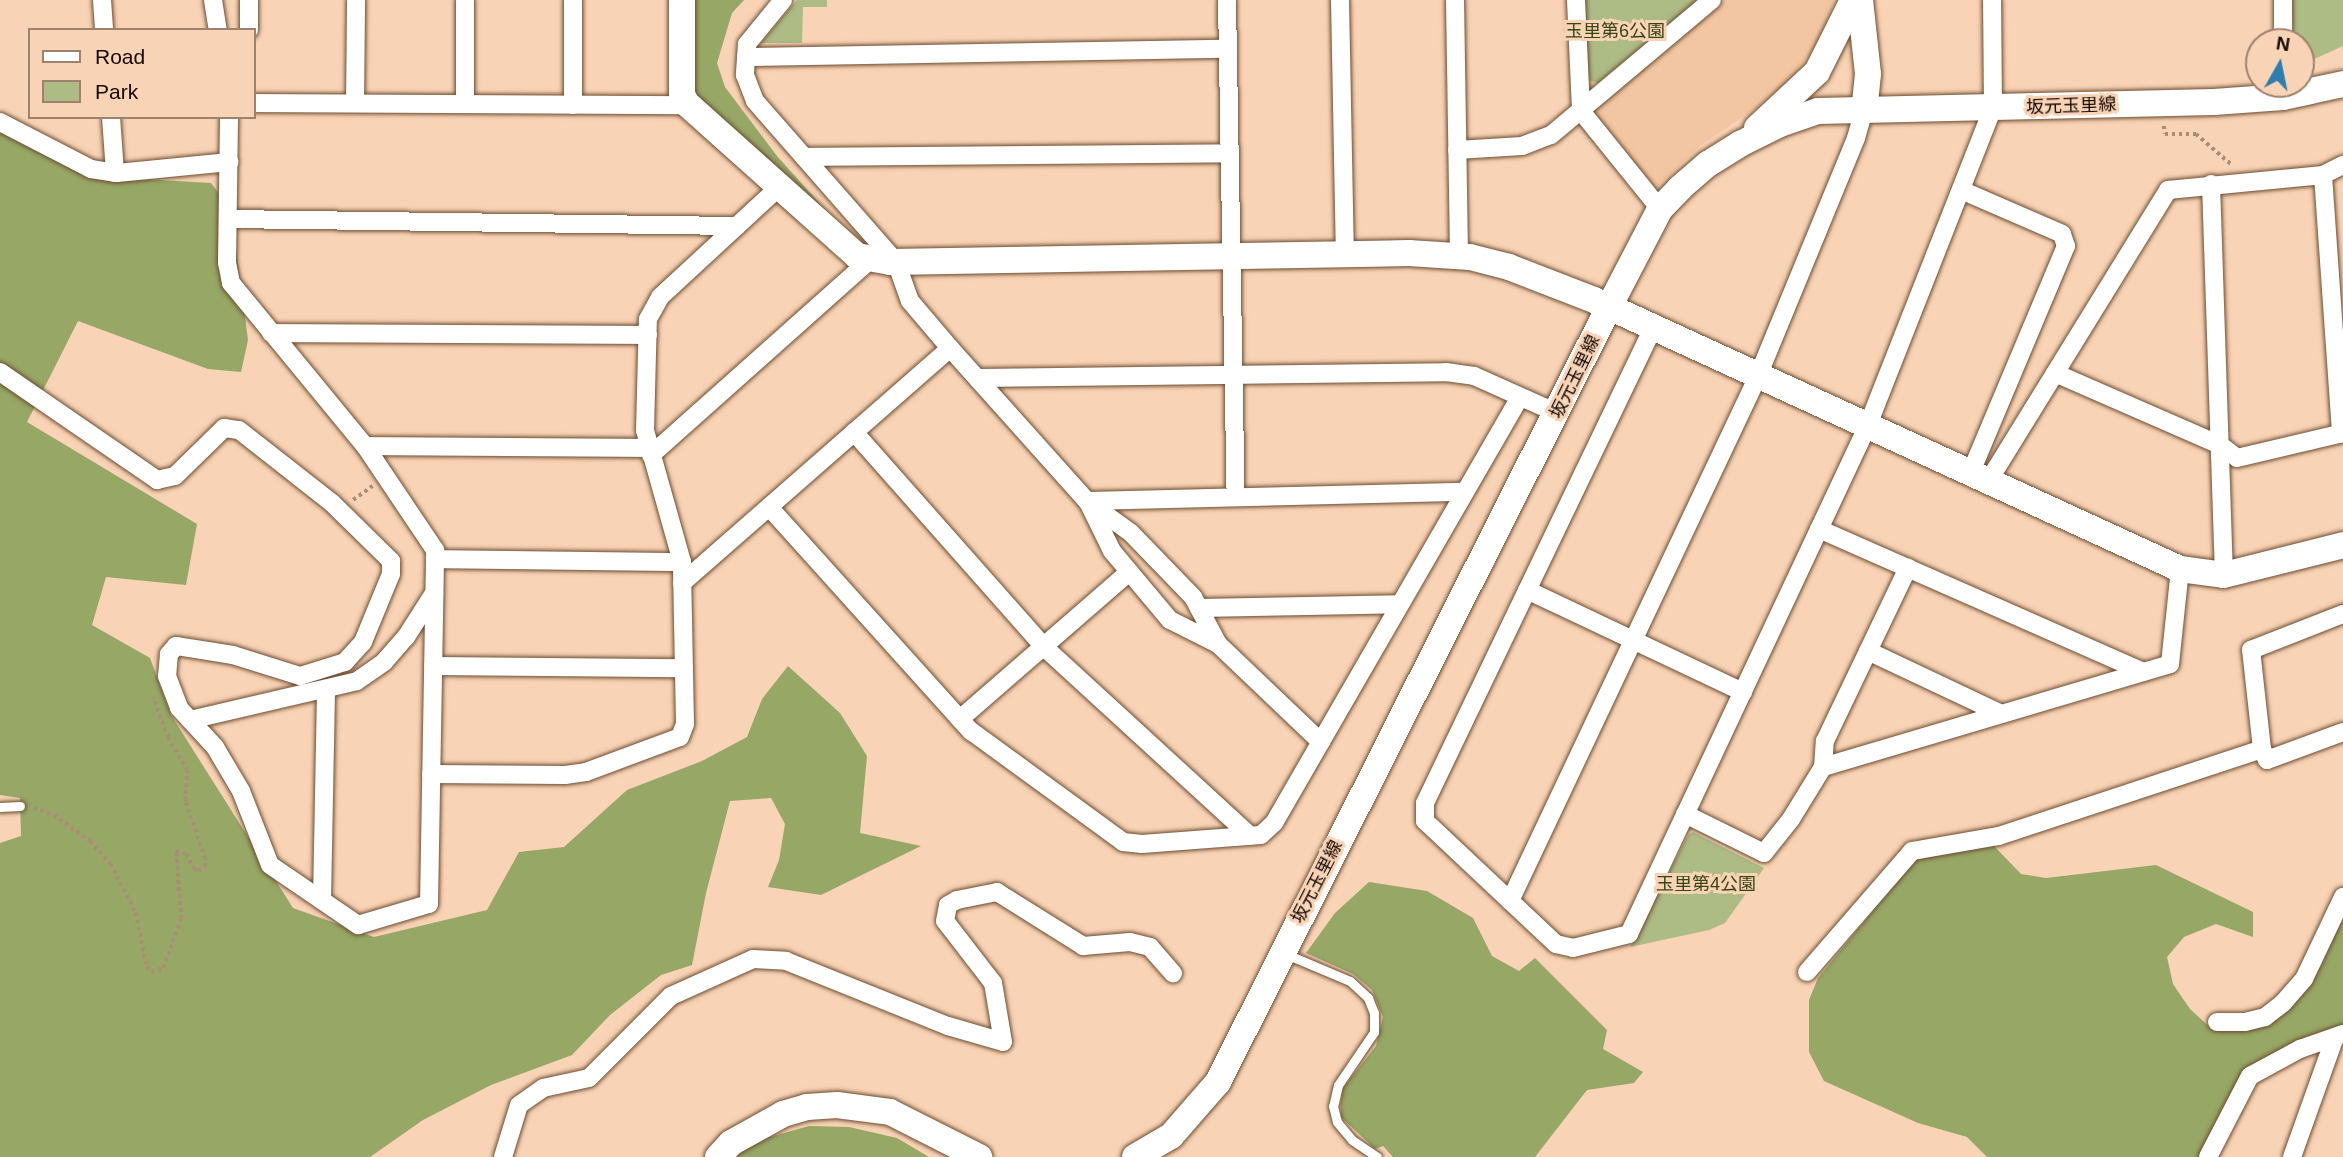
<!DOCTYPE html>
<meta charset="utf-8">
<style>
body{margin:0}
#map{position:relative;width:2343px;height:1157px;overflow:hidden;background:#f9d3b5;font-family:Helvetica,"Noto Sans JP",sans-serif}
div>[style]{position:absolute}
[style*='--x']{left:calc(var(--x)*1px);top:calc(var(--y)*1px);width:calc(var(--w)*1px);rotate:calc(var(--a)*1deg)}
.built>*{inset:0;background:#f3c6a3}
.green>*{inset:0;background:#adbb85}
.forest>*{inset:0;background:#96a766}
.path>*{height:3.5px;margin-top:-1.75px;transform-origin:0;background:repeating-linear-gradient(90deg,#aa8d77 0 3.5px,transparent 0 7px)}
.roads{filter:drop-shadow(0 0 2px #6c4c31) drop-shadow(0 0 2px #6c4c31)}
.lane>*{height:9px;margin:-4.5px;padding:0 4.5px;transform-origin:4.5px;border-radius:4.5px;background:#fff}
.street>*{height:18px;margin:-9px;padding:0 9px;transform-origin:9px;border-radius:9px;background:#fff}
.secondary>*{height:26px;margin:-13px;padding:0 13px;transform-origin:13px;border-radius:13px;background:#fff}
span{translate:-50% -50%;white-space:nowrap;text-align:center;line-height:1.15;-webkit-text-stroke:6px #f9d3b5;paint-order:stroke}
.park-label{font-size:18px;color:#394413}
.street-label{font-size:18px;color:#150902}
.legend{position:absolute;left:28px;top:28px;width:228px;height:91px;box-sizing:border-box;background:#f9d3b5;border:2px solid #9e826d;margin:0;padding:9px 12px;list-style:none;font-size:21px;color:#150902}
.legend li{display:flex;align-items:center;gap:14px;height:35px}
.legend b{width:35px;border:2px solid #9e826d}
.north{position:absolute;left:2245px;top:28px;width:70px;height:70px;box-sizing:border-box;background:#f9d3b5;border:2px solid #9e826d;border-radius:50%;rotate:9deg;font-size:19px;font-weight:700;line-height:28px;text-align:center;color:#150902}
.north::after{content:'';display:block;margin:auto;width:24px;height:32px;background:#2e7daf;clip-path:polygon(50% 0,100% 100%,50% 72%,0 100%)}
</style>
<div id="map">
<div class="built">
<div style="clip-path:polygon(1725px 0,1835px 0,1817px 43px,1791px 79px,1767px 100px,1700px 146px,1654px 190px,1595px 118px,1596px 107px)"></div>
</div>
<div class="green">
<div style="clip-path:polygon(797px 0,827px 0,827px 7px,803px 7px,802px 43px,761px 43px)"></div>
<div style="clip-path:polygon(1583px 0,1699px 0,1598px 83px,1585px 79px)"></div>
<div style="clip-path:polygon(2292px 0,2343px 0,2343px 46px,2301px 65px,2301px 42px,2294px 42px)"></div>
<div style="clip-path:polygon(1693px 832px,1764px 868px,1725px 923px,1709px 930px,1630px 947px,1689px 834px)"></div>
</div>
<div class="forest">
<div style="clip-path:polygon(693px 0,744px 0,732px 13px,717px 63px,725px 87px,777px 156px,838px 224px,692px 94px)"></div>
<div style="clip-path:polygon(0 129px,141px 179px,211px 183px,231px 210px,248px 340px,241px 372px,208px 369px,78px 321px,27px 422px,197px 524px,186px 585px,106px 577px,92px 625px,150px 658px,171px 715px,293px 908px,374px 937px,487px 910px,519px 852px,564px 847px,627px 790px,702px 761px,747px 737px,762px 699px,788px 666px,840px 713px,867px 756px,860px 833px,921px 846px,821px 895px,768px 887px,779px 860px,785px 824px,771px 798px,730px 801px,706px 893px,692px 965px,661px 975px,610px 1015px,572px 1055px,491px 1085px,423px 1120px,370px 1157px,0 1157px,0 843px,21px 836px,20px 798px,0 795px)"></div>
<div style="clip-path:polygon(1994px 846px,2021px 874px,2046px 878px,2156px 865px,2253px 912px,2253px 937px,2216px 924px,2184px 937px,2167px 957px,2173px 984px,2190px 1009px,2214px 1031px,2248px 1029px,2284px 1015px,2321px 966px,2343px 914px,2343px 1027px,2245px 1071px,2202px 1157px,1987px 1157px,1967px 1137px,1918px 1123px,1824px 1081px,1809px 1052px,1809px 1000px,1818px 978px,1914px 861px,1926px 853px)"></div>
<div style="clip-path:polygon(1369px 882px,1427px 891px,1473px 918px,1492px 956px,1519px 971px,1535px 958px,1607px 1030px,1603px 1049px,1643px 1072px,1634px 1083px,1587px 1090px,1535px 1157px,1393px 1157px,1383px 1146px,1375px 1149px,1341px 1117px,1341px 1101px,1343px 1088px,1376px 1046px,1383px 1017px,1372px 990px,1353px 974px,1306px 953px,1335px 913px)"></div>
<div style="clip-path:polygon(809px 1126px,849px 1127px,897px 1138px,929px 1157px,736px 1157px,752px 1142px)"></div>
</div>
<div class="path">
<div style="--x:2164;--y:126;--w:8;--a:83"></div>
<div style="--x:2165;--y:134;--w:31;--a:0"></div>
<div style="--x:2196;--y:134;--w:48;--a:40.7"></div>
<div style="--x:353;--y:500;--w:24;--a:-36"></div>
<div style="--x:34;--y:808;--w:21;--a:19"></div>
<div style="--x:54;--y:815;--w:44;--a:35.8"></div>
<div style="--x:90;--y:841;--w:31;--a:48"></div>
<div style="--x:111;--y:864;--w:55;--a:63"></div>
<div style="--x:136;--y:913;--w:55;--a:78.5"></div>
<div style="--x:147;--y:967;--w:6;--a:51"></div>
<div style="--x:151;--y:972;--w:13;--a:-18"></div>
<div style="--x:163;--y:968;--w:52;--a:-69.8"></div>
<div style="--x:181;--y:919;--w:68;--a:-94.2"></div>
<div style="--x:176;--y:851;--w:11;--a:15"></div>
<div style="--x:187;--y:854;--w:17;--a:65"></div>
<div style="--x:194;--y:869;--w:4;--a:27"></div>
<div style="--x:198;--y:871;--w:8;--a:-30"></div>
<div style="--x:205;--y:867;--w:8;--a:-90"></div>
<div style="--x:205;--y:859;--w:61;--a:-109"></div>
<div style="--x:185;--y:801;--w:30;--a:-86"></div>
<div style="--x:187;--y:771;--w:38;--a:-120"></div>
<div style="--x:168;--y:738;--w:43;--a:-110.6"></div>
</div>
<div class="roads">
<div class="lane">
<div style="--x:0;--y:807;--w:20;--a:-3"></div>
<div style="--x:1286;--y:954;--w:69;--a:22.9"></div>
<div style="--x:1350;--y:981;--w:25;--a:43"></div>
<div style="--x:1368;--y:998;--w:16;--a:68"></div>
<div style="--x:1374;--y:1013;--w:19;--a:90"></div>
<div style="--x:1374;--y:1032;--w:64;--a:124.2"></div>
<div style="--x:1338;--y:1085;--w:22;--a:103"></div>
<div style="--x:1333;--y:1106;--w:16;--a:76"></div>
<div style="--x:1337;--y:1122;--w:23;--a:50"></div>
<div style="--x:1352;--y:1140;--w:30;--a:34"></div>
</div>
<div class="street">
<div style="--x:102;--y:0;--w:30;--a:86"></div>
<div style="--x:213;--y:0;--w:30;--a:81"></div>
<div style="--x:783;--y:0;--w:57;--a:129.3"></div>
<div style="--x:747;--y:44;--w:31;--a:94"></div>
<div style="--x:745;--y:75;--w:28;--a:69"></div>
<div style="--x:755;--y:101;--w:214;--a:48.8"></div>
<div style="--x:896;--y:262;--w:41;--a:70.3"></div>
<div style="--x:910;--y:301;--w:62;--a:49.6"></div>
<div style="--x:950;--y:348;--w:205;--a:48.2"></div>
<div style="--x:1087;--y:501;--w:54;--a:36"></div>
<div style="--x:1131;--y:533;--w:89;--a:45.9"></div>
<div style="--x:1193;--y:597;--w:53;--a:62"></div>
<div style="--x:1227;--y:0;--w:497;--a:89"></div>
<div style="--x:1340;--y:0;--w:254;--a:88.9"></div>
<div style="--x:1455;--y:0;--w:256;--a:89.1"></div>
<div style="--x:1576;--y:0;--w:111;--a:87.4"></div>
<div style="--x:1581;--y:111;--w:126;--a:51.1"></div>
<div style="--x:249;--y:30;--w:30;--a:-90"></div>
<div style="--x:2283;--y:42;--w:42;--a:-90"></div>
<div style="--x:746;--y:57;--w:482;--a:-1"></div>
<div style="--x:254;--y:103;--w:434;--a:0.3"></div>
<div style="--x:355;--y:103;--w:103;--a:-89.4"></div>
<div style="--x:465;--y:104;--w:104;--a:-90"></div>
<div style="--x:573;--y:105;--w:105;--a:-90"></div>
<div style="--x:111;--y:117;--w:56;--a:85.9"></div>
<div style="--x:0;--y:122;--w:102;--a:27.3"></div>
<div style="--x:91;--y:169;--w:26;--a:9"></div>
<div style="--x:117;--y:173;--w:113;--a:-5.6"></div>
<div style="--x:1457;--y:150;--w:65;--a:-3.5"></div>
<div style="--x:1522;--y:146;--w:31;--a:-21"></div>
<div style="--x:1551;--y:135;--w:210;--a:-40"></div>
<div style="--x:804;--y:157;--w:426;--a:-0.5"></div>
<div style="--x:2323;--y:175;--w:259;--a:86"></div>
<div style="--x:2211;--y:184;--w:391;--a:88.1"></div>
<div style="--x:1961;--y:190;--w:110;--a:23.5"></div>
<div style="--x:2062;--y:234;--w:13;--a:72"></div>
<div style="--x:2066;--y:246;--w:245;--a:112.8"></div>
<div style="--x:228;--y:219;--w:509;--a:0.79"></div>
<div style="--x:1653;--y:328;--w:527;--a:115.64"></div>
<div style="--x:1425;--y:803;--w:18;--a:90"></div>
<div style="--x:1425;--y:821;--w:180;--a:43.2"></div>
<div style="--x:1556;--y:944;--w:17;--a:13"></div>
<div style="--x:1573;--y:948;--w:58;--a:-14"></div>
<div style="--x:1629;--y:934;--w:562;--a:-64.85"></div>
<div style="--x:1868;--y:425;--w:341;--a:-68.5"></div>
<div style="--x:1993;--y:108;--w:108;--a:-90.5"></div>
<div style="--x:271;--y:333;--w:377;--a:0.3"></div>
<div style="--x:0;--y:372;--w:191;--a:34.5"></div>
<div style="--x:157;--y:480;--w:18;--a:-13"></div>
<div style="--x:175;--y:476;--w:69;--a:-44.4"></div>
<div style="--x:224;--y:428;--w:15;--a:8"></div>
<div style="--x:239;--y:430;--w:118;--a:38.1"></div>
<div style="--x:332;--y:503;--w:83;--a:44.5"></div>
<div style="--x:391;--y:561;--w:13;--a:90"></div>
<div style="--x:391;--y:574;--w:74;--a:112.4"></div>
<div style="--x:363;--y:642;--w:27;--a:132"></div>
<div style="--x:345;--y:662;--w:47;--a:162.7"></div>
<div style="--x:300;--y:676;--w:70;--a:-162.6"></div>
<div style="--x:233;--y:655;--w:58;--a:-171"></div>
<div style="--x:176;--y:646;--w:11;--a:131"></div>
<div style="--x:169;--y:654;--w:22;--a:95"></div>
<div style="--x:167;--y:676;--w:34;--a:69"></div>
<div style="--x:179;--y:708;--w:53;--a:47.3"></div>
<div style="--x:215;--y:747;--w:51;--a:59.4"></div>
<div style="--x:241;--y:791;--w:79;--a:68.6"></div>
<div style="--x:270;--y:865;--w:107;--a:34.3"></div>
<div style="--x:358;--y:925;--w:74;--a:-16.5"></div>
<div style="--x:429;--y:904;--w:354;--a:-89"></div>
<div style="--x:435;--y:550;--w:125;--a:-123.9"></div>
<div style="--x:365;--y:446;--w:211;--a:-129.4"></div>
<div style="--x:231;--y:283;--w:20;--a:-101"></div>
<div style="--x:227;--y:263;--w:146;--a:-89.2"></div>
<div style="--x:2055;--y:373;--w:180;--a:23.6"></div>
<div style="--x:2220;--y:445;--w:21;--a:37"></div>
<div style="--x:2237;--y:458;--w:109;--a:-13.3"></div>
<div style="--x:977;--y:378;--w:469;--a:-0.7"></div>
<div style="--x:1446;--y:372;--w:28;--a:8"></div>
<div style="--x:1474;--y:376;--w:91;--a:24"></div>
<div style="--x:854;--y:432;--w:286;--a:48.5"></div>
<div style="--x:1043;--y:646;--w:281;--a:42.5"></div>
<div style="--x:365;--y:446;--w:284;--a:0.4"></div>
<div style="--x:651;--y:455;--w:295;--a:-41.7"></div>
<div style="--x:1989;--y:480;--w:341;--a:-58.3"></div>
<div style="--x:2168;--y:190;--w:156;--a:-5.5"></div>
<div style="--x:2323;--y:175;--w:22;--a:-27"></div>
<div style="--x:1087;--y:501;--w:378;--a:-1.4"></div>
<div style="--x:1089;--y:504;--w:52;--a:63.9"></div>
<div style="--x:1112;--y:551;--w:90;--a:50"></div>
<div style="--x:1170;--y:620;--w:54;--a:26.6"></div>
<div style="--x:1218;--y:644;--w:142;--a:43.6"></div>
<div style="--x:769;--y:507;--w:302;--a:48"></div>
<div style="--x:971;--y:731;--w:188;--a:36.1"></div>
<div style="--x:1123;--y:842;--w:19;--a:6"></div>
<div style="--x:1142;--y:844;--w:119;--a:-4.3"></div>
<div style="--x:1261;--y:835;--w:18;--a:-43"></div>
<div style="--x:1274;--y:823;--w:492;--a:-60"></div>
<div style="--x:1819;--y:529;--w:354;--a:23.8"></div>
<div style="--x:435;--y:559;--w:247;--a:0.7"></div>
<div style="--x:682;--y:583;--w:356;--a:-41.2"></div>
<div style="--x:1527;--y:590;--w:239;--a:25.3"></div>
<div style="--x:1199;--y:608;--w:201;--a:-1.1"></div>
<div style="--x:1868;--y:651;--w:145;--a:25.3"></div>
<div style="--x:433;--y:666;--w:251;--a:0.5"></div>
<div style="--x:960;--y:719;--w:224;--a:-41"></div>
<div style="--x:190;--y:720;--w:171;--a:-13.1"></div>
<div style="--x:357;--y:681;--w:33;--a:-35"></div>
<div style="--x:384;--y:662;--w:33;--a:-49"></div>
<div style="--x:406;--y:637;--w:52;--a:-57.5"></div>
<div style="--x:2262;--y:749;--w:12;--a:66"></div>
<div style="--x:2267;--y:760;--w:81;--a:-20.2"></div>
<div style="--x:1823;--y:767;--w:362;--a:-16.5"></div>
<div style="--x:2170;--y:664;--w:96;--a:-84"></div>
<div style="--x:431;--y:774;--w:134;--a:0.4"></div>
<div style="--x:565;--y:775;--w:21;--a:-8"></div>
<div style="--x:586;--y:772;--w:100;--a:-20.4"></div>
<div style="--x:680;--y:737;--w:14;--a:-69"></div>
<div style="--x:685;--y:724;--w:162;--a:-91.1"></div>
<div style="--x:682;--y:562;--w:137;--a:-105.7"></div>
<div style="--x:645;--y:430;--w:111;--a:-88.5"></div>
<div style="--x:648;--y:319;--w:25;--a:-61"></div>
<div style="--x:660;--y:297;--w:161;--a:-42.7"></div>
<div style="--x:1685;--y:814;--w:88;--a:26.3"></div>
<div style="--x:1764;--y:853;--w:43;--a:-51.5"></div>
<div style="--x:1791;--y:819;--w:61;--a:-58.4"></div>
<div style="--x:1823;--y:767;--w:26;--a:-86"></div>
<div style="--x:1825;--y:741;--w:192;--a:-64.4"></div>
<div style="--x:322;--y:900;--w:210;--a:-88.9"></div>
<div style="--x:1510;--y:901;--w:581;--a:-64.71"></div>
<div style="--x:1758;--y:376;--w:257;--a:-67.6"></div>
<div style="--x:1856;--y:138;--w:29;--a:-74"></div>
<div style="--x:1807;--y:972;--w:160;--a:-49"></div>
<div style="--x:1912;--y:851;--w:88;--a:-9.8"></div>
<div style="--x:1999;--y:836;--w:277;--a:-18.3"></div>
<div style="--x:2262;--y:749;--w:100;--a:-96.3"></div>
<div style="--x:2251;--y:650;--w:99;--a:-21.4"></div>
<div style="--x:2217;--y:1022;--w:28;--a:0"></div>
<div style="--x:2245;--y:1022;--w:21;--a:-14"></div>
<div style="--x:2265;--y:1017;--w:23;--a:-38"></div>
<div style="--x:2283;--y:1003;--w:32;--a:-49"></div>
<div style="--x:2304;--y:979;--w:91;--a:-64.6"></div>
<div style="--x:503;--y:1157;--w:54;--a:-72.9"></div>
<div style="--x:519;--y:1105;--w:29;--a:-35"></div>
<div style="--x:543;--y:1088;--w:47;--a:-12.3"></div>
<div style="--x:589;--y:1078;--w:116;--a:-45"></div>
<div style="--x:671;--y:996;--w:90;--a:-24.3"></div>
<div style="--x:753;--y:959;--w:33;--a:3"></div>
<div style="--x:786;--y:961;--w:175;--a:21.9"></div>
<div style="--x:948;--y:1026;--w:57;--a:16.2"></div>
<div style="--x:1003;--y:1042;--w:60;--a:-99.6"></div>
<div style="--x:993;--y:983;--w:78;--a:-127.7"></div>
<div style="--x:945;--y:921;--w:16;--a:-79"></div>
<div style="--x:948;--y:905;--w:10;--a:-29"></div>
<div style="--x:957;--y:900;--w:41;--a:-11.3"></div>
<div style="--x:997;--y:892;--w:102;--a:32.1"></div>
<div style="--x:1083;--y:946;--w:47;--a:-4.9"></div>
<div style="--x:1130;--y:942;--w:21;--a:14"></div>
<div style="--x:1150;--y:947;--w:35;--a:49"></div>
<div style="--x:2208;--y:1157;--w:91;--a:-62.6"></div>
<div style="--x:2250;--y:1076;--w:57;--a:-28.4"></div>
<div style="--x:2300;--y:1049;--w:46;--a:-19.2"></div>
<div style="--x:2292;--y:1157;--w:127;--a:-70.3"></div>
</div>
<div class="secondary">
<div style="--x:682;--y:0;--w:94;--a:90"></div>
<div style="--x:682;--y:94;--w:10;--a:66"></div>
<div style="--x:686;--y:103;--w:229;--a:41.8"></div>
<div style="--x:857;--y:256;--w:34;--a:10"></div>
<div style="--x:890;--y:262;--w:519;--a:-0.99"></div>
<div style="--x:1409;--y:253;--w:61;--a:3.8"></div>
<div style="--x:1470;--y:257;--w:40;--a:14.4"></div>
<div style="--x:1509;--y:267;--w:91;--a:21.2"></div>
<div style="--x:1594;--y:300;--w:645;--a:24.66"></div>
<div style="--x:2180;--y:569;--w:44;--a:7.8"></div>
<div style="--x:2224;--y:575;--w:123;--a:-14.1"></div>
<div style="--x:1860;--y:0;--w:74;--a:83.8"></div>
<div style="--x:1868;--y:74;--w:36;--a:96"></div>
<div style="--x:1757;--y:128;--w:82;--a:-43"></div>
<div style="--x:1817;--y:72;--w:80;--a:-63.4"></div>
<div style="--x:718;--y:1157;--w:19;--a:-47"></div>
<div style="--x:731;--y:1143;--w:60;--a:-29.1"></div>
<div style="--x:783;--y:1114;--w:25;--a:-16"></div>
<div style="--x:807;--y:1107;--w:30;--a:-4"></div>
<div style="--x:837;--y:1105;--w:53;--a:7.5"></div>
<div style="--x:890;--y:1112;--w:100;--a:26.8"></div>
<div style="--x:1135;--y:1157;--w:42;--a:-30.3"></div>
<div style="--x:1171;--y:1136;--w:72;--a:-49"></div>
<div style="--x:1218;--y:1082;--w:868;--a:-63.23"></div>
<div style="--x:1609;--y:307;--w:110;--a:-62.5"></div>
<div style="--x:1660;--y:209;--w:29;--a:-46"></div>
<div style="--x:1680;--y:188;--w:37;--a:-41"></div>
<div style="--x:1708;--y:164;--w:38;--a:-32"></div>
<div style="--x:1740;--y:144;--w:45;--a:-26.6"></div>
<div style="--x:1780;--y:124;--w:40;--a:-18.9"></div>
<div style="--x:1818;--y:111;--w:396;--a:-1.3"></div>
<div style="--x:2214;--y:102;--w:69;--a:-4.1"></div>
<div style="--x:2283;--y:97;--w:61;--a:-12.2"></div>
</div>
</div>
<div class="park-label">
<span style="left:1615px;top:31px">玉里第6公園</span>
<span style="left:1706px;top:884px">玉里第4公園</span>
</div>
<div class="street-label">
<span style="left:2071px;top:106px;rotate:-2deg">坂元玉里線</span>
<span style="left:1575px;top:377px;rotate:-64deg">坂元玉里線</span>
<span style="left:1317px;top:882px;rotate:-63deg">坂元玉里線</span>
</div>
<ul class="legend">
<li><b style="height:9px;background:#fff"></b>Road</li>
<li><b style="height:19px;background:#adbb85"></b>Park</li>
</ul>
<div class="north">N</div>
</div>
